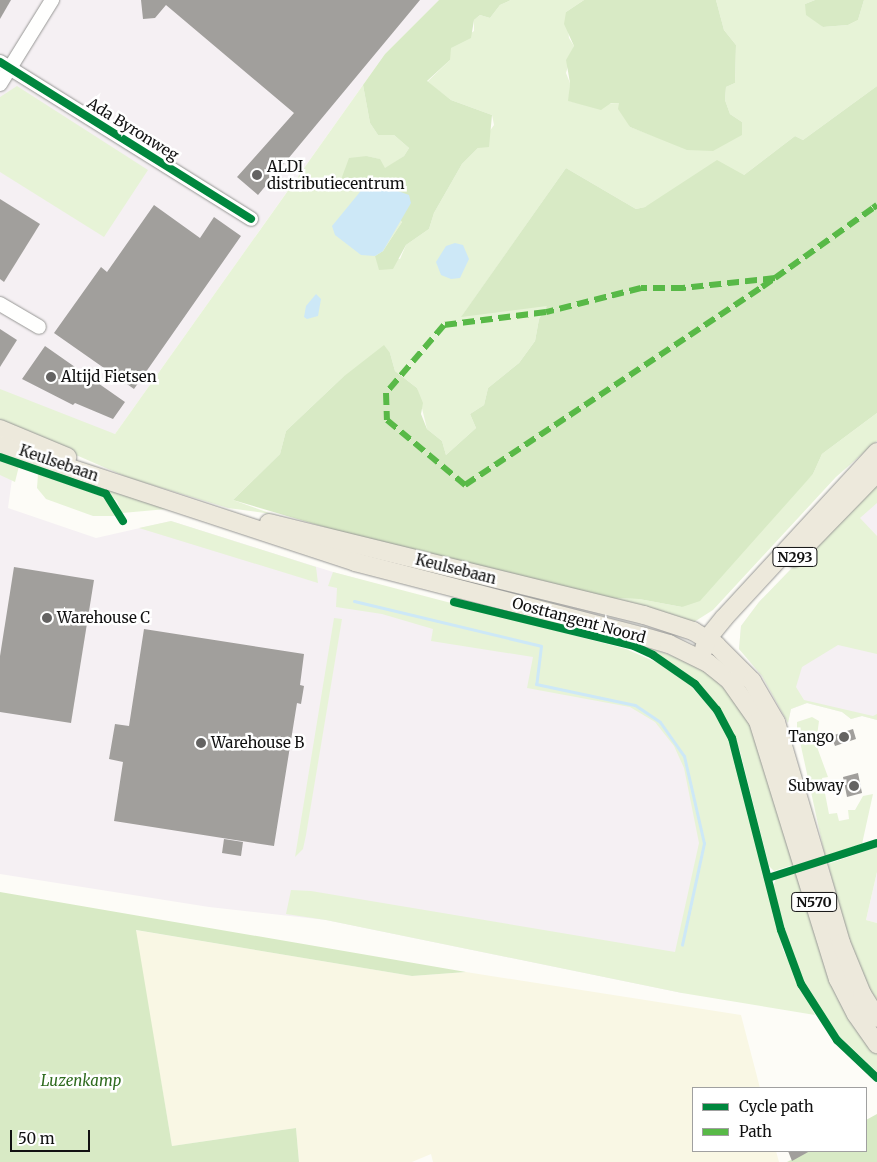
<!DOCTYPE html>
<style>
body{margin:0}
#map{position:relative;width:877px;height:1162px;overflow:hidden;background:#fdfcf7;font-family:Merriweather,serif}
div>[style]{position:absolute}
[style*='--x']{left:calc(var(--x)*1px);top:calc(var(--y)*1px);width:calc(var(--w)*1px);rotate:calc(var(--a)*1deg)}
.industrial>*{inset:0;background:#f5f0f3}
.farmland>*{inset:0;background:#f9f7e4}
.green>*{inset:0;background:#e7f3d7}
.forest>*{inset:0;background:#d8eac5}
.water>*{inset:0;background:#cde8f7}
.stream>*{height:3px;margin:-1.5px;padding:0 1.5px;transform-origin:1.5px;border-radius:1.5px;background:#cde8f7}
.building>*{inset:0;background:#a19f9c}
.roads{filter:drop-shadow(0 0 1px #979795) drop-shadow(0 0 1px #979795)}
.minor>*{height:14px;margin:-7px;padding:0 7px;transform-origin:7px;border-radius:7px;background:#fffffe}
.major>*{height:18px;margin:-9px;padding:0 9px;transform-origin:9px;border-radius:9px;background:#ede9dc}
.quiet>*{height:6px;margin-top:-3px;transform-origin:0;background:repeating-linear-gradient(90deg,#58b947 0 12px,transparent 0 18px)}
.cycleway>*{height:8px;margin:-4px;padding:0 4px;transform-origin:4px;border-radius:4px;background:#00873e}
.dots>*{width:14px;height:14px;translate:-50% -50%;box-sizing:border-box;border:2px solid #fff;border-radius:50%}
span{translate:-50% -50%;white-space:nowrap;text-align:center;line-height:1.15;-webkit-text-stroke:5px #fff;paint-order:stroke}
.shield-label span{padding:1px 4px;background:#fff;border:1px solid;border-radius:4px;-webkit-text-stroke-width:0}
.shield-label{font-size:14px;color:#111;font-weight:700}
.street-label{font-size:15px;color:#111}
.poi-label{font-size:15px;color:#111}
.left{translate:0 -50%;text-align:left}
.right{translate:-100% -50%;text-align:right}
.park-label{font-size:15px;color:#2f6b1f;font-style:italic}
.legend{position:absolute;left:692px;top:1087px;width:175px;height:65px;box-sizing:border-box;background:#fff;border:1px solid #a0a0a0;margin:0;padding:6px 9px;list-style:none;font-size:15px;color:#111}
.legend li{display:flex;align-items:center;gap:10px;height:25px}
.legend b{width:25px;border:1px solid #a0a0a0}
.scale{position:absolute;left:10px;top:1130px;width:80px;height:22px;box-sizing:border-box;border:2px solid #111;border-top:0;padding-left:6px;font-size:15px;line-height:18px;white-space:nowrap;color:#111;-webkit-text-stroke:4px #fff;paint-order:stroke}
</style>
<div id="map">
<div class="industrial">
<div style="clip-path:polygon(0 0,439px 0,385px 54px,115px 434px,0 410px)"></div>
<div style="clip-path:polygon(0 474px,12px 479px,8px 508px,96px 538px,171px 521px,333px 572px,541px 629px,637px 703px,686px 753px,711px 846px,682px 993px,326px 920px,209px 907px,0 874px)"></div>
<div style="clip-path:polygon(877px 480px,877px 720px,862px 716px,851px 719px,842px 712px,807px 703px,791px 709px,788px 723px,762px 676px,739px 649px,741px 626px,759px 602px)"></div>
<div style="clip-path:polygon(877px 872px,877px 923px,866px 920px)"></div>
</div>
<div class="farmland">
<div style="clip-path:polygon(135px 930px,412px 976px,466px 972px,741px 1015px,760px 1088px,693px 1088px,693px 1151px,776px 1151px,779px 1162px,433px 1162px,431px 1154px,412px 1162px,299px 1162px,296px 1128px,172px 1146px)"></div>
</div>
<div class="green">
<div style="clip-path:polygon(511px 0,584px 0,566px 12px,569px 38px,574px 46px,566px 73px,570px 83px,569px 101px,582px 104px,620px 103px,630px 127px,667px 141px,742px 122px,730px 114px,725px 100px,726px 87px,735px 83px,736px 45px,724px 30px,716px 0,815px 0,805px 4px,823px 27px,848px 25px,858px 20px,864px 0,877px 0,877px 86px,803px 140px,795px 136px,744px 175px,645px 207px,636px 209px,566px 168px,462px 316px,548px 305px,539px 319px,535px 341px,519px 363px,488px 388px,484px 405px,470px 414px,476px 428px,446px 455px,442px 441px,427px 429px,417px 388px,395px 371px,390px 353px,343px 377px,286px 431px,280px 454px,233px 500px,272px 514px,228px 508px,129px 478px,0 422px,0 389px,115px 434px,363px 85px,370px 123px,378px 135px,394px 135px,409px 148px,404px 156px,385px 169px,379px 159px,367px 156px,345px 186px,361px 191px,364px 187px,402px 222px,383px 251px,375px 256px,400px 259px,406px 245px,429px 229px,434px 213px,462px 164px,478px 148px,494px 125px,492px 115px,451px 100px,427px 82px,450px 60px,450px 48px,474px 31px,474px 20px,480px 15px,490px 18px,500px 5px)"></div>
<div style="clip-path:polygon(17px 86px,148px 170px,104px 237px,0 172px,0 97px)"></div>
<div style="clip-path:polygon(877px 413px,877px 441px,836px 477px,713px 610px,694px 622px,611px 598px,639px 599px,682px 607px,813px 474px,822px 454px)"></div>
<div style="clip-path:polygon(0 450px,20px 462px,15px 482px,0 475px)"></div>
<div style="clip-path:polygon(49px 471px,68px 472px,178px 508px,122px 513px,117px 501px,102px 488px)"></div>
<div style="clip-path:polygon(38px 474px,107px 498px,115px 516px,93px 516px,46px 499px,37px 488px)"></div>
<div style="clip-path:polygon(877px 480px,877px 503px,860px 518px,877px 536px,877px 654px,838px 645px,802px 667px,796px 687px,804px 700px,873px 716px,877px 714px,877px 720px,862px 716px,851px 719px,842px 712px,807px 703px,791px 709px,788px 723px,762px 676px,739px 649px,741px 626px,759px 602px)"></div>
<div style="clip-path:polygon(171px 521px,316px 567px,318px 583px,139px 528px)"></div>
<div style="clip-path:polygon(333px 572px,626px 649px,658px 663px,690px 685px,712px 710px,726px 733px,744px 788px,783px 950px,815px 1015px,682px 993px,326px 920px,286px 914px,291px 890px,311px 891px,675px 952px,699px 843px,684px 768px,674px 746px,655px 722px,630px 707px,527px 688px,533px 657px,431px 641px,433px 629px,382px 614px,336px 607px,337px 588px,328px 586px)"></div>
<div style="clip-path:polygon(334px 618px,342px 619px,306px 835px,303px 849px,295px 857px)"></div>
<div style="clip-path:polygon(643px 646px,682px 659px,711px 675px,736px 700px,750px 724px,796px 864px,774px 871px,769px 866px,740px 751px,726px 719px,700px 686px,682px 670px)"></div>
<div style="clip-path:polygon(812px 717px,819px 721px,817px 736px,820px 746px,817px 747px,828px 777px,822px 778px,829px 814px,837px 813px,839px 821px,849px 819px,848px 810px,855px 810px,863px 796px,873px 794px,862px 844px,825px 856px,797px 728px,797px 722px)"></div>
<div style="clip-path:polygon(877px 847px,877px 872px,866px 920px,877px 923px,877px 1007px,849px 943px,828px 864px)"></div>
<div style="clip-path:polygon(799px 872px,829px 976px,839px 1001px,861px 1036px,877px 1052px,877px 1072px,837px 1034px,813px 1001px,793px 958px,773px 886px,776px 879px)"></div>
</div>
<div class="forest">
<div style="clip-path:polygon(439px 0,511px 0,500px 5px,490px 18px,480px 15px,474px 20px,471px 38px,451px 48px,450px 60px,427px 81px,451px 100px,492px 115px,489px 147px,478px 148px,462px 164px,434px 213px,429px 229px,406px 245px,393px 269px,379px 270px,375px 256px,383px 251px,402px 222px,364px 187px,361px 191px,345px 186px,342px 177px,349px 158px,367px 156px,380px 159px,385px 168px,404px 156px,409px 148px,394px 135px,378px 135px,370px 123px,363px 85px,385px 54px)"></div>
<div style="clip-path:polygon(584px 0,716px 0,724px 30px,736px 45px,735px 83px,726px 87px,725px 100px,730px 114px,742px 122px,742px 135px,713px 151px,687px 150px,630px 127px,618px 109px,619px 103px,611px 103px,601px 110px,568px 101px,570px 83px,566px 60px,574px 46px,564px 24px,566px 12px)"></div>
<div style="clip-path:polygon(815px 0,864px 0,858px 20px,848px 25px,823px 27px,806px 15px,805px 4px)"></div>
<div style="clip-path:polygon(877px 86px,877px 413px,822px 454px,813px 474px,700px 601px,682px 607px,639px 599px,611px 598px,395px 548px,233px 500px,280px 454px,286px 431px,343px 377px,384px 345px,390px 353px,395px 371px,417px 388px,423px 403px,421px 414px,427px 429px,442px 441px,446px 455px,476px 428px,470px 414px,484px 405px,488px 388px,519px 363px,535px 341px,539px 319px,547px 306px,461px 317px,566px 168px,636px 209px,645px 207px,717px 160px,744px 175px,795px 136px,803px 140px)"></div>
<div style="clip-path:polygon(0 892px,466px 972px,412px 976px,136px 930px,172px 1146px,296px 1128px,299px 1162px,0 1162px)"></div>
<div style="clip-path:polygon(877px 1114px,877px 1162px,787px 1162px,809px 1151px,866px 1151px,866px 1120px)"></div>
</div>
<div class="water">
<div style="clip-path:polygon(376px 183px,409px 195px,411px 203px,383px 251px,375px 256px,361px 255px,335px 235px,332px 226px,364px 187px)"></div>
<div style="clip-path:polygon(455px 243px,463px 245px,469px 259px,460px 278px,451px 279px,441px 275px,436px 262px,446px 246px)"></div>
<div style="clip-path:polygon(316px 294px,321px 299px,318px 316px,307px 319px,304px 317px,306px 306px)"></div>
</div>
<div class="stream">
<div style="--x:354;--y:601;--w:192;--a:13.5"></div>
<div style="--x:541;--y:646;--w:38;--a:97"></div>
<div style="--x:536;--y:684;--w:101;--a:12"></div>
<div style="--x:635;--y:705;--w:30;--a:34"></div>
<div style="--x:660;--y:722;--w:42;--a:54.8"></div>
<div style="--x:684;--y:756;--w:89;--a:77.1"></div>
<div style="--x:704;--y:843;--w:104;--a:102.2"></div>
</div>
<div class="building">
<div style="clip-path:polygon(0 0,11px 0,0 19px)"></div>
<div style="clip-path:polygon(141px 0,420px 0,258px 195px,237px 177px,294px 113px,166px 5px,155px 18px,143px 19px)"></div>
<div style="clip-path:polygon(0 199px,40px 224px,4px 282px,0 279px)"></div>
<div style="clip-path:polygon(154px 205px,200px 238px,214px 217px,241px 236px,134px 389px,54px 333px,101px 267px,107px 272px)"></div>
<div style="clip-path:polygon(0 329px,17px 340px,0 367px)"></div>
<div style="clip-path:polygon(45px 346px,125px 402px,113px 419px,75px 403px,73px 405px,22px 379px)"></div>
<div style="clip-path:polygon(14px 567px,94px 580px,71px 723px,0 712px,0 656px)"></div>
<div style="clip-path:polygon(144px 629px,304px 654px,300px 685px,304px 686px,301px 704px,297px 703px,274px 846px,114px 821px,123px 762px,109px 759px,115px 724px,129px 726px)"></div>
<div style="clip-path:polygon(853px 729px,856px 739px,835px 746px,831px 736px)"></div>
<div style="clip-path:polygon(858px 773px,862px 793px,847px 797px,843px 777px)"></div>
<div style="clip-path:polygon(224px 839px,243px 842px,241px 856px,222px 853px)"></div>
<div style="clip-path:polygon(788px 1151px,810px 1151px,792px 1161px)"></div>
</div>
<div class="roads">
<div class="minor">
<div style="--x:0;--y:62;--w:296;--a:32"></div>
<div style="--x:0;--y:84;--w:99;--a:-58.2"></div>
<div style="--x:0;--y:304;--w:45;--a:30.5"></div>
</div>
<div class="major">
<div style="--x:0;--y:429;--w:73;--a:22.7"></div>
<div style="--x:0;--y:445;--w:374;--a:18.2"></div>
<div style="--x:355;--y:562;--w:295;--a:14.5"></div>
<div style="--x:641;--y:636;--w:29;--a:16"></div>
<div style="--x:669;--y:644;--w:43;--a:26"></div>
<div style="--x:708;--y:663;--w:28;--a:39"></div>
<div style="--x:730;--y:681;--w:49;--a:55"></div>
<div style="--x:758;--y:721;--w:270;--a:72.8"></div>
<div style="--x:838;--y:979;--w:39;--a:63"></div>
<div style="--x:856;--y:1014;--w:37;--a:55"></div>
<div style="--x:269;--y:523;--w:386;--a:13.8"></div>
<div style="--x:644;--y:615;--w:52;--a:18.1"></div>
<div style="--x:693;--y:631;--w:27;--a:31"></div>
<div style="--x:716;--y:645;--w:51;--a:45"></div>
<div style="--x:752;--y:681;--w:48;--a:59.7"></div>
<div style="--x:776;--y:722;--w:230;--a:73.6"></div>
<div style="--x:841;--y:943;--w:55;--a:67.6"></div>
<div style="--x:862;--y:994;--w:28;--a:58"></div>
<div style="--x:794;--y:558;--w:119;--a:-45.7"></div>
<div style="--x:704;--y:649;--w:10;--a:-73"></div>
<div style="--x:707;--y:639;--w:27;--a:-51"></div>
<div style="--x:724;--y:618;--w:226;--a:-47.3"></div>
</div>
</div>
<div class="quiet">
<div style="--x:775;--y:278;--w:93;--a:173.8"></div>
<div style="--x:683;--y:288;--w:42;--a:180"></div>
<div style="--x:641;--y:288;--w:98;--a:165.8"></div>
<div style="--x:546;--y:312;--w:103;--a:172.7"></div>
<div style="--x:444;--y:325;--w:89;--a:130.5"></div>
<div style="--x:386;--y:393;--w:27;--a:88"></div>
<div style="--x:387;--y:420;--w:102;--a:39.8"></div>
<div style="--x:465;--y:485;--w:357;--a:-33.7"></div>
<div style="--x:762;--y:287;--w:16;--a:-35"></div>
<div style="--x:775;--y:278;--w:120;--a:-35.5"></div>
<div style="--x:873;--y:208;--w:5;--a:-37"></div>
</div>
<div class="cycleway">
<div style="--x:0;--y:62;--w:296;--a:32"></div>
<div style="--x:0;--y:457;--w:112;--a:19.2"></div>
<div style="--x:106;--y:494;--w:32;--a:58"></div>
<div style="--x:454;--y:602;--w:185;--a:13.7"></div>
<div style="--x:634;--y:646;--w:21;--a:25"></div>
<div style="--x:653;--y:655;--w:51;--a:34.6"></div>
<div style="--x:695;--y:684;--w:34;--a:50"></div>
<div style="--x:717;--y:710;--w:32;--a:62"></div>
<div style="--x:732;--y:738;--w:198;--a:75.7"></div>
<div style="--x:781;--y:930;--w:58;--a:69.7"></div>
<div style="--x:801;--y:984;--w:67;--a:57.3"></div>
<div style="--x:837;--y:1040;--w:55;--a:43.5"></div>
<div style="--x:768;--y:878;--w:114;--a:-17.8"></div>
</div>
<div class="dots">
<div style="left:257px;top:175px;background:#646362"></div>
<div style="left:51px;top:377px;background:#646362"></div>
<div style="left:47px;top:618px;background:#646362"></div>
<div style="left:844px;top:737px;background:#646362"></div>
<div style="left:201px;top:743px;background:#646362"></div>
<div style="left:854px;top:786px;background:#646362"></div>
</div>
<div class="shield-label">
<span style="left:795px;top:557px">N293</span>
<span style="left:814px;top:902px">N570</span>
</div>
<div class="street-label">
<span style="left:133px;top:129px;rotate:32deg">Ada Byronweg</span>
<span style="left:59px;top:463px;rotate:19deg">Keulsebaan</span>
<span style="left:456px;top:569px;rotate:14deg">Keulsebaan</span>
<span style="left:579px;top:620px;rotate:15deg">Oosttangent Noord</span>
</div>
<div class="poi-label">
<span class="left" style="left:267px;top:175px">ALDI<br>distributiecentrum</span>
<span class="left" style="left:61px;top:377px">Altijd Fietsen</span>
<span class="left" style="left:57px;top:618px">Warehouse C</span>
<span class="right" style="left:834px;top:737px">Tango</span>
<span class="left" style="left:211px;top:743px">Warehouse B</span>
<span class="right" style="left:844px;top:786px">Subway</span>
</div>
<div class="park-label">
<span style="left:81px;top:1081px">Luzenkamp</span>
</div>
<ul class="legend">
<li><b style="height:6px;background:#00873e"></b>Cycle path</li>
<li><b style="height:6px;background:#58b947"></b>Path</li>
</ul>
<div class="scale">50 m</div>
</div>
